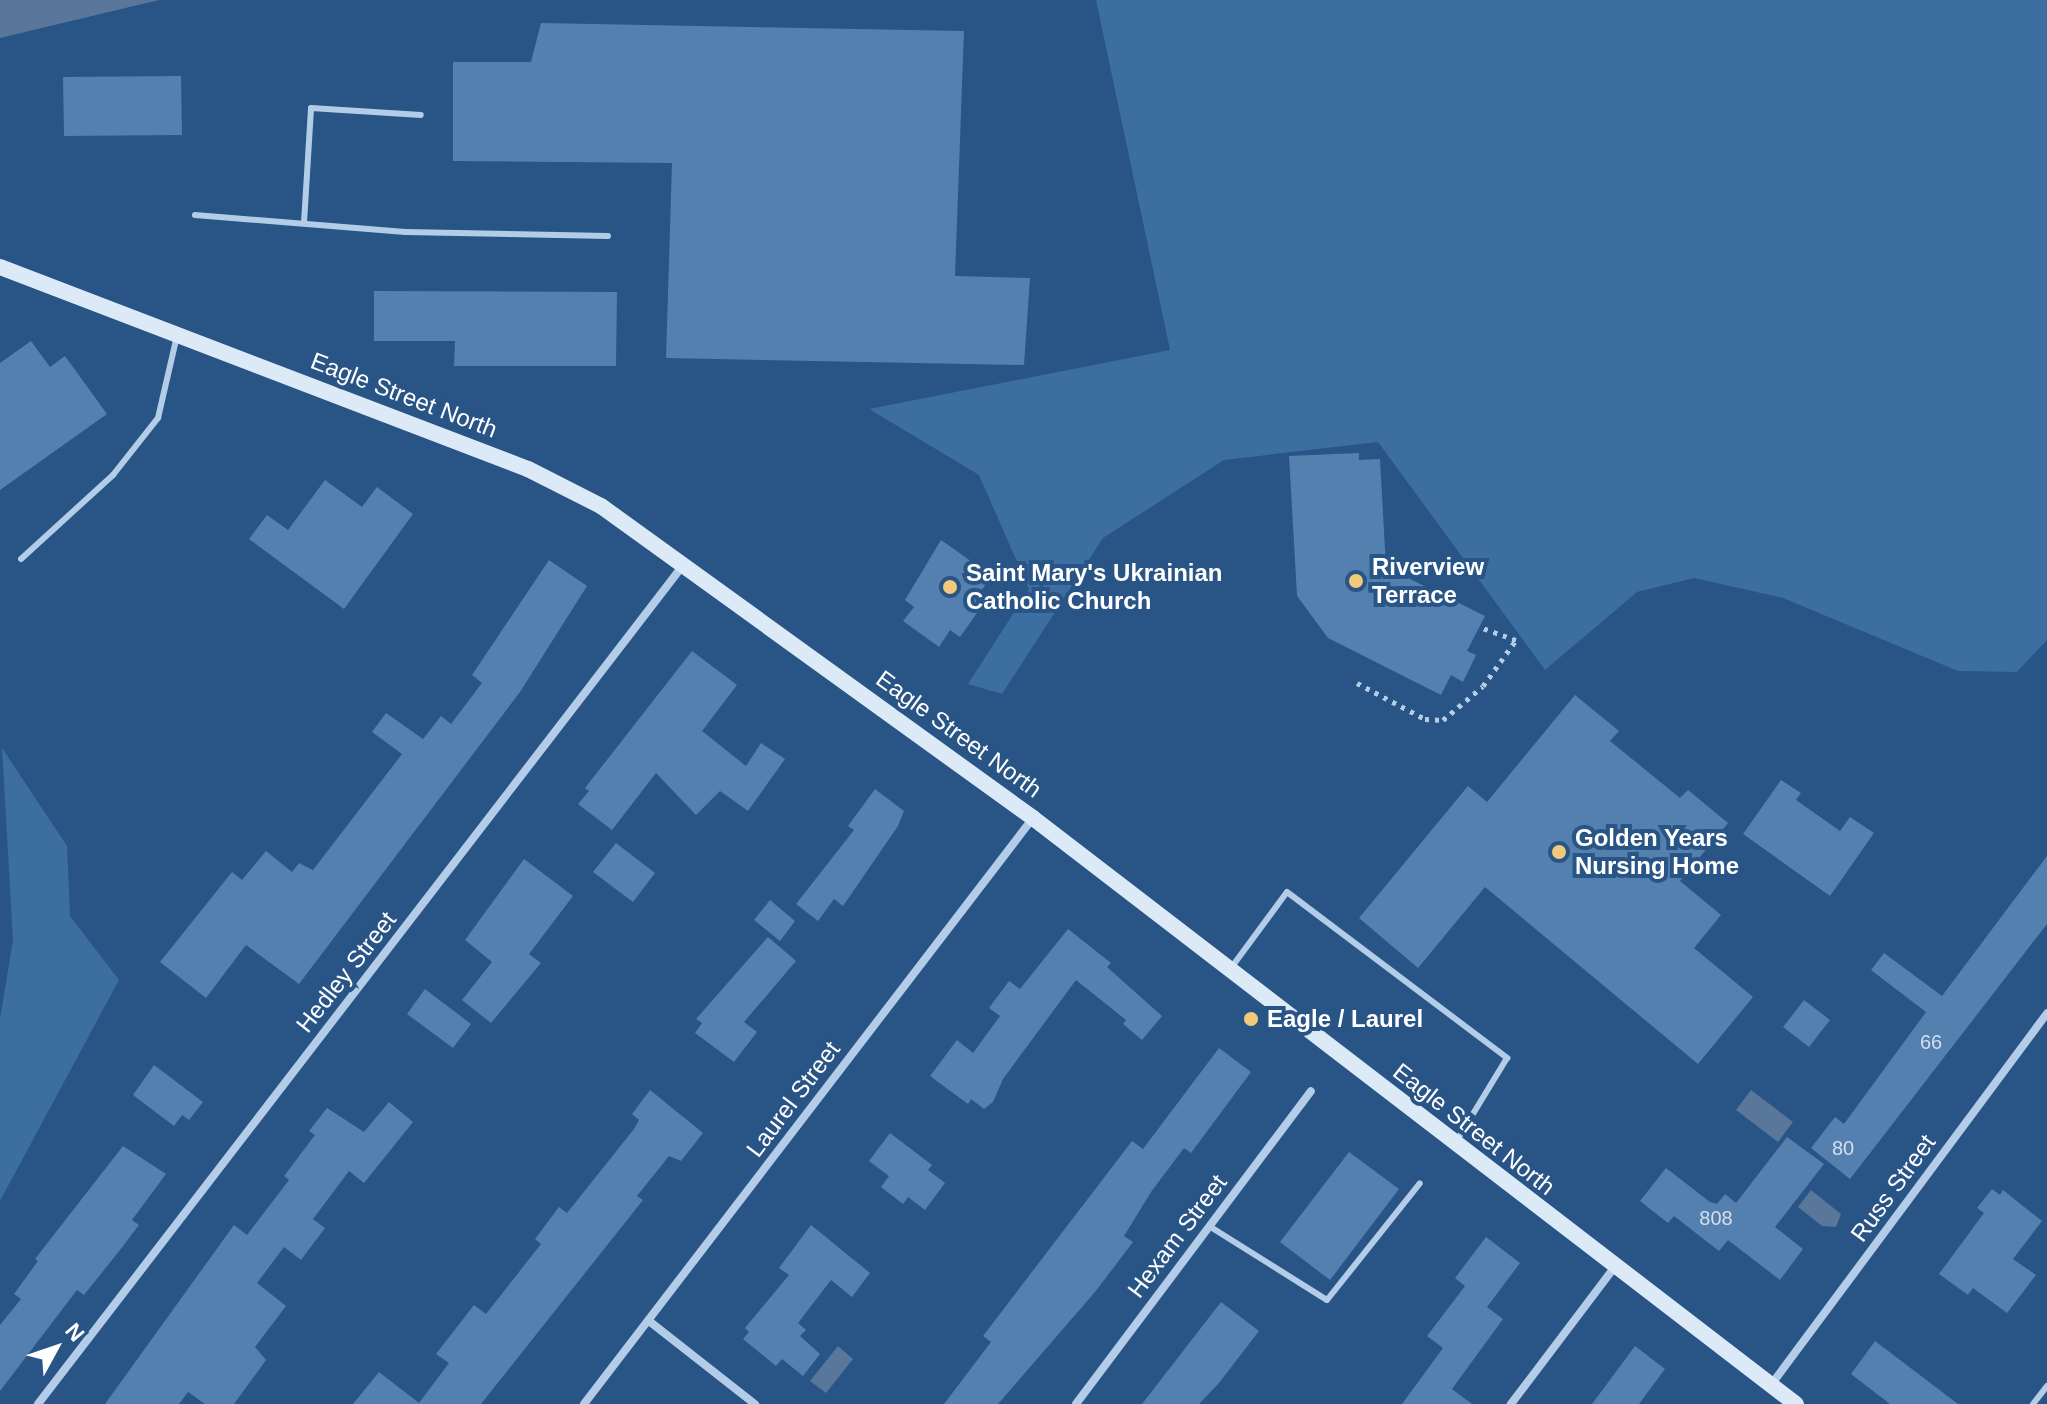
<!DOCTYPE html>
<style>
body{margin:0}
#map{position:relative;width:2047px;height:1404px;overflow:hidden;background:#285486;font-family:Helvetica,sans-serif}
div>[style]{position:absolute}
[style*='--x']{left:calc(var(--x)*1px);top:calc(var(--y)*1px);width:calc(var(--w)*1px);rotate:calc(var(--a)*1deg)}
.green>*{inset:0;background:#3c6ea2}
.water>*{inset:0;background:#59779a}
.building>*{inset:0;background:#5480af}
.path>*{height:5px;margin-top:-2.5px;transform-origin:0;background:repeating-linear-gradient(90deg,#b3cde8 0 4px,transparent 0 10px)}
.service>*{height:6px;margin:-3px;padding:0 3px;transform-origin:3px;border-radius:3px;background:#b3cde8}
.minor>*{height:8px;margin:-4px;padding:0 4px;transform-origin:4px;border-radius:4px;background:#b3cde8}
.secondary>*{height:16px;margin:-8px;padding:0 8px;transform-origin:8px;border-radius:8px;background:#dce9f7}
.dots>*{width:22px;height:22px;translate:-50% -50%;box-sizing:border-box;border:4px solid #285486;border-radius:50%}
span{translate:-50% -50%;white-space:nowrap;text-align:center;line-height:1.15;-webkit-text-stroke:8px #285486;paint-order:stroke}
.number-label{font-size:20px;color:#d4dfeb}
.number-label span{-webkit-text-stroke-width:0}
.street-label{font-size:24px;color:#fff}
.poi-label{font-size:24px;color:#fff;font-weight:700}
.left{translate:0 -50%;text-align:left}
.north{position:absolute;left:16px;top:1308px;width:80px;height:80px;-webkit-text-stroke:6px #285486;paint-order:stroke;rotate:50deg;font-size:22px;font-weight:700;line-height:32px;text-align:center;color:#fff}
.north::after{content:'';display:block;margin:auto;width:28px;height:36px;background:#fff;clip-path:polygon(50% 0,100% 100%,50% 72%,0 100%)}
</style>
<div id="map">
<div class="green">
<div style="clip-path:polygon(1096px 0,2047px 0,2047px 640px,2017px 672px,1958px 671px,1783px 598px,1694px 578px,1637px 592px,1545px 670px,1378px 442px,1224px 460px,1103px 538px,1002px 694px,968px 684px,1029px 589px,979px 475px,869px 409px,1170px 350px)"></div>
<div style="clip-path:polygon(2px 748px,67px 846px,70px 916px,119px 980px,0 1201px,0 1019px,13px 940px)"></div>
</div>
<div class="water">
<div style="clip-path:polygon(0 0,159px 0,0 38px)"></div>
<div style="clip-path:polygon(1751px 1090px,1793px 1122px,1778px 1142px,1736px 1110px)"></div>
<div style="clip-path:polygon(1811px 1190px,1841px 1214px,1836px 1227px,1822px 1226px,1798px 1207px)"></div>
<div style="clip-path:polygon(838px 1346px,853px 1359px,826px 1393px,810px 1381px)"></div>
</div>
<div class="building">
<div style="clip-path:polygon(541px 23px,964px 31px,955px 276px,1030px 278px,1024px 365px,666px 358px,672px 163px,453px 161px,453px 62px,531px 62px)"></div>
<div style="clip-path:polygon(181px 76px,182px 135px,64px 136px,63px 77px)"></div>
<div style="clip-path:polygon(374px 291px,617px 292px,616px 366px,454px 366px,455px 341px,374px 341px)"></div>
<div style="clip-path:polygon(31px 341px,50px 367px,65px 356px,107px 414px,0 490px,0 363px)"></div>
<div style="clip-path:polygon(1359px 453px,1359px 460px,1380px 459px,1386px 567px,1485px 616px,1467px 651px,1476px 655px,1463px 682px,1451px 675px,1441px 695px,1328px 638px,1297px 596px,1289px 456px)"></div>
<div style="clip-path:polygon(325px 480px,362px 507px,377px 487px,413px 514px,344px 609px,249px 539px,267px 515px,288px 530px)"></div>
<div style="clip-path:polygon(941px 540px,992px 576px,976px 598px,984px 603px,960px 637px,950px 630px,939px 647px,903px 621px,914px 607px,905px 600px)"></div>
<div style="clip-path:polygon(549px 560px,587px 586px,520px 692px,299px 984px,246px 945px,206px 998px,160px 962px,232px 872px,242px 880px,266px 851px,292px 872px,299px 863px,313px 870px,402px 754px,372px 732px,386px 713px,423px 739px,441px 716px,451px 724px,482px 683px,472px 675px)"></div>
<div style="clip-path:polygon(692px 651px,737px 685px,702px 731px,746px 766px,761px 743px,785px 759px,748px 811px,720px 791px,696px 815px,656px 773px,612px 830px,578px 804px,589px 791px,585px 788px)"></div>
<div style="clip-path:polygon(1575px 695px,1619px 731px,1610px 741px,1680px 798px,1688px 790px,1728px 823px,1680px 881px,1721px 915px,1694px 948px,1753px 997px,1698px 1064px,1485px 887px,1418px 968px,1359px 918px,1468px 786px,1487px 802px)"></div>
<div style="clip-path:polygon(1781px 780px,1801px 793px,1796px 800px,1840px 831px,1850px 817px,1874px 833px,1830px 896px,1743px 834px)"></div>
<div style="clip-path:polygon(875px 789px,904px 811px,898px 826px,843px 906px,834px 899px,818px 921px,796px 904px,854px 830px,848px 826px)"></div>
<div style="clip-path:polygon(616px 843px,655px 873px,633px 902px,593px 872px)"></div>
<div style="clip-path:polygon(2047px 856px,2047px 924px,1850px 1179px,1811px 1148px,1835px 1117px,1844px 1124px,1926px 1012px,1871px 970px,1884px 953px,1942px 996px)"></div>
<div style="clip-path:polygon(524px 859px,573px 896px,529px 954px,541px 963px,491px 1023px,462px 1000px,492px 962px,465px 940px)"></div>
<div style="clip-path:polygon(770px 900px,795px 921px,780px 941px,754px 920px)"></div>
<div style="clip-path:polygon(1068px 929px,1111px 963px,1107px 967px,1162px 1016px,1142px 1040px,1123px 1024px,1126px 1020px,1076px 980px,1003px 1079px,993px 1102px,984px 1109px,971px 1099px,968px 1104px,930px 1076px,957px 1040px,973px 1053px,1000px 1016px,989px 1008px,1009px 981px,1020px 989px)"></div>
<div style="clip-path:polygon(768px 937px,796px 961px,744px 1022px,757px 1032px,734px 1062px,695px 1033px,702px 1023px,696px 1019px)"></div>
<div style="clip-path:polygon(425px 989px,471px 1024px,453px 1048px,407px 1014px)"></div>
<div style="clip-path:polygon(1804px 1000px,1830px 1020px,1809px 1047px,1783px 1027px)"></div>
<div style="clip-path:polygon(1219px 1048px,1251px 1072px,1191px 1153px,1184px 1148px,1151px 1192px,1124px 1236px,1133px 1242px,1095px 1292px,998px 1404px,944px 1404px,991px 1342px,983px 1336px,1132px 1141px,1143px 1149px)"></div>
<div style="clip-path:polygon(154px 1065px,203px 1102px,189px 1120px,182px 1115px,174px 1126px,133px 1095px)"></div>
<div style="clip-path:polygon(650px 1090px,703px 1133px,681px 1161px,669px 1156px,637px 1196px,643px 1200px,481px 1404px,353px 1404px,379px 1372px,419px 1403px,449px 1363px,436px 1354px,474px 1305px,486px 1314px,541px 1244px,535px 1239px,559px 1207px,567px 1213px,634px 1129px,639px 1120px,632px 1114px)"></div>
<div style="clip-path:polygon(389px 1102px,413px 1122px,364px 1183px,349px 1171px,313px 1219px,325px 1228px,301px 1260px,284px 1247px,257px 1283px,286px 1306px,255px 1347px,266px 1360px,234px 1404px,205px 1404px,188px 1392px,179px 1404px,105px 1404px,234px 1225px,247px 1235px,289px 1180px,284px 1176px,315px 1135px,309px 1131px,327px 1108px,364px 1132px)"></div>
<div style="clip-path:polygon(890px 1133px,932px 1165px,928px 1170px,945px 1183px,925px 1210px,908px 1197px,903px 1204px,881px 1187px,889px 1176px,869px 1161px)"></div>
<div style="clip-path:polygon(1787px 1137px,1824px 1164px,1775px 1227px,1803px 1249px,1780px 1280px,1728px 1240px,1719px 1251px,1674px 1216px,1668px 1223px,1640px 1201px,1666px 1168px,1710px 1202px,1717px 1204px,1725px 1194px,1736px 1203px)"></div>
<div style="clip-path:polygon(123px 1146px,166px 1174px,132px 1220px,139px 1225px,120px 1250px,84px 1295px,77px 1290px,0 1391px,0 1325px,21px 1299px,14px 1294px,38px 1261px,35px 1259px)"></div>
<div style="clip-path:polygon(1349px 1152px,1399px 1189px,1330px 1280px,1280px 1242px)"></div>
<div style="clip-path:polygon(1992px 1189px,2000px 1195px,2003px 1190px,2042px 1221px,2013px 1259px,2036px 1275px,2007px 1313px,1973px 1288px,1968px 1295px,1939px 1274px,1984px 1213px,1977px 1208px)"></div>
<div style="clip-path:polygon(811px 1225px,870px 1273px,852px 1297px,831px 1280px,798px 1323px,806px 1330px,800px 1336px,820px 1354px,803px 1376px,782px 1359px,776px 1366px,743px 1339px,749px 1332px,745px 1328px,789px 1275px,779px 1268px)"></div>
<div style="clip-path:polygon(1486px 1237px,1520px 1263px,1487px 1307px,1503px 1319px,1452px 1389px,1472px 1404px,1402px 1404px,1443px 1348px,1427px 1336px,1465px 1286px,1455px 1278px)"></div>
<div style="clip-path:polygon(1221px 1302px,1259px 1331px,1219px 1383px,1199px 1404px,1142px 1404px)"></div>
<div style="clip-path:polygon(1875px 1341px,1958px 1404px,1890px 1404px,1851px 1374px)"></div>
<div style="clip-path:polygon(1635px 1346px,1665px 1369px,1639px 1404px,1592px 1404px)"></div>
</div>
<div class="path">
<div style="--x:1357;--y:683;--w:77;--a:27.9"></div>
<div style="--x:1425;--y:719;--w:18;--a:3"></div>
<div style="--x:1443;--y:720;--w:52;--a:-40.4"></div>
<div style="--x:1483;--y:686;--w:57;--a:-54.3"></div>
<div style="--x:1516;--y:640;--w:35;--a:-160"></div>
</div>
<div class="service">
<div style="--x:195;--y:215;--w:211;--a:4.6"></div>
<div style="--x:405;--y:232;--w:203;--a:1.1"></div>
<div style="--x:304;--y:223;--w:115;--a:-86.5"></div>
<div style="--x:311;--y:108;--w:110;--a:3.6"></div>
<div style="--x:21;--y:559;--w:125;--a:-42.4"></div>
<div style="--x:113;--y:475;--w:73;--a:-51.7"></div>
<div style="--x:158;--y:418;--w:84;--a:-77"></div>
<div style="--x:1231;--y:968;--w:94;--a:-53.6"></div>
<div style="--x:1287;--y:892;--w:276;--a:37"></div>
<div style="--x:1507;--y:1058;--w:98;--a:121.3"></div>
<div style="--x:1209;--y:1226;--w:139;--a:32.1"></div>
<div style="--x:1327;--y:1300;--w:149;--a:-51.5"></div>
<div style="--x:2033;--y:1404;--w:23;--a:-52"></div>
</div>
<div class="minor">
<div style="--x:649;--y:1321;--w:135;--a:38.1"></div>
<div style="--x:1771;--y:1385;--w:463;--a:-53.4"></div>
<div style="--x:38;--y:1404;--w:1060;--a:-52.44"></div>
<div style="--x:584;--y:1404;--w:738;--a:-52.54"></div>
<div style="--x:1076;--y:1404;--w:391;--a:-53.1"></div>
<div style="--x:1511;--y:1404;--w:171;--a:-52.9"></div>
</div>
<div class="secondary">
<div style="--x:0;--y:267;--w:565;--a:20.94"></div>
<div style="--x:528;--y:469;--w:82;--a:26.9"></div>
<div style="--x:601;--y:506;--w:533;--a:35.84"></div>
<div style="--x:1033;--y:818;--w:962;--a:37.53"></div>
</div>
<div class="dots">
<div style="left:1356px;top:581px;background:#f0c979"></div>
<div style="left:950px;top:587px;background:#f0c979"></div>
<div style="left:1559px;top:852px;background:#f0c979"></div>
<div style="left:1251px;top:1019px;background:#f0c979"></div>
</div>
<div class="number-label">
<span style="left:1931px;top:1042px">66</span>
<span style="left:1843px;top:1148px">80</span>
<span style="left:1716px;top:1218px">808</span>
</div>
<div class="street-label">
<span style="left:404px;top:395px;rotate:21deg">Eagle Street North</span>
<span style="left:959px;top:734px;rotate:36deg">Eagle Street North</span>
<span style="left:346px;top:972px;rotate:-52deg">Hedley Street</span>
<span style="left:793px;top:1099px;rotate:-53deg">Laurel Street</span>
<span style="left:1474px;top:1129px;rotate:38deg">Eagle Street North</span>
<span style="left:1893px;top:1188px;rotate:-54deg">Russ Street</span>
<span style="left:1177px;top:1236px;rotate:-53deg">Hexam Street</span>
</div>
<div class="poi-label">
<span class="left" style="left:1372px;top:581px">Riverview<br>Terrace</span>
<span class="left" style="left:966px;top:587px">Saint Mary's Ukrainian<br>Catholic Church</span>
<span class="left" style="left:1575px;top:852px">Golden Years<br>Nursing Home</span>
<span class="left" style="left:1267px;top:1019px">Eagle / Laurel</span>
</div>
<div class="north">N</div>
</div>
